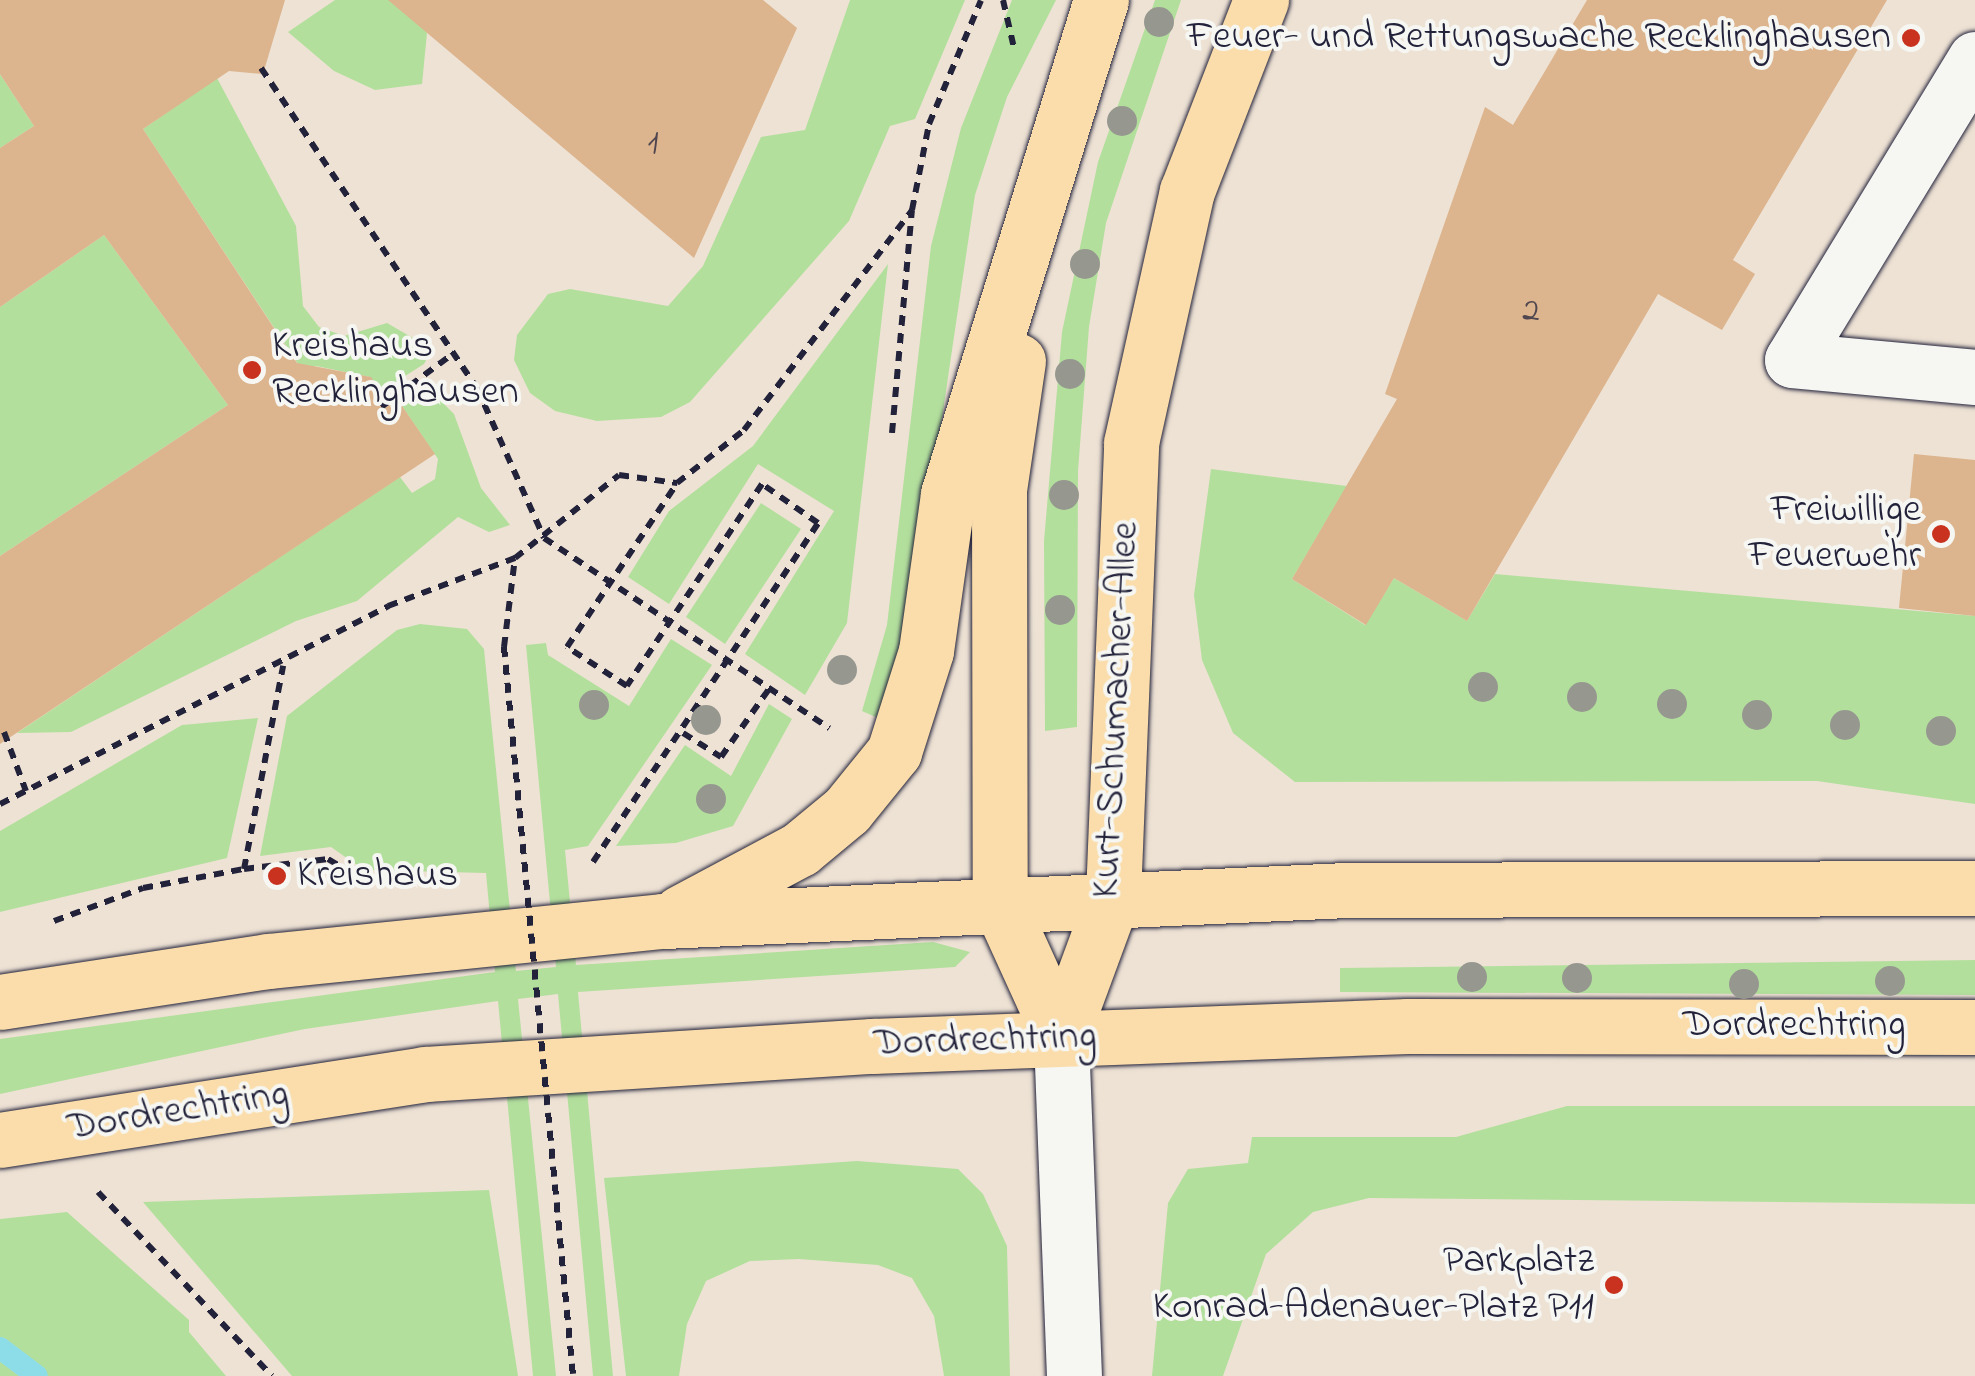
<!DOCTYPE html>
<style>
body{margin:0}
#map{position:relative;width:1975px;height:1376px;overflow:hidden;background:#eee2d4;font-family:"Indie Flower",sans-serif}
div>[style]{position:absolute}
[style*='--x']{left:calc(var(--x)*1px);top:calc(var(--y)*1px);width:calc(var(--w)*1px);rotate:calc(var(--a)*1deg)}
.green>*{inset:0;background:#b3df9d}
.stream>*{height:22px;margin:-11px;padding:0 11px;transform-origin:11px;border-radius:11px;background:#8ddde9}
.building>*{inset:0;background:#dcb48d}
.path>*{height:6px;margin-top:-3px;transform-origin:0;background:repeating-linear-gradient(90deg,#22223b 0 10px,transparent 0 18px)}
.roads{filter:drop-shadow(0 0 2px #22223b) drop-shadow(0 0 2px #22223b)}
.minor>*{height:55px;margin:-27.5px;padding:0 27.5px;transform-origin:27.5px;border-radius:27.5px;background:#f6f6f2}
.major>*{height:55px;margin:-27.5px;padding:0 27.5px;transform-origin:27.5px;border-radius:27.5px;background:#faddab}
.path-bridge>*{height:6px;margin-top:-3px;transform-origin:0;background:repeating-linear-gradient(90deg,#22223b 0 10px,transparent 0 18px)}
.trees>*{width:30px;height:30px;margin:-15px;border-radius:50%;background:#969890}
.dots>*{width:28px;height:28px;translate:-50% -50%;box-sizing:border-box;border:5px solid #f6f6f2;border-radius:50%}
span{translate:-50% -50%;white-space:nowrap;text-align:center;line-height:1.15;-webkit-text-stroke:8px #f6f6f2;paint-order:stroke}
.number-label{font-size:35px;color:#504650}
.number-label span{-webkit-text-stroke-width:0}
.poi-label{font-size:40px;color:#22223b}
.right{translate:-100% -50%;text-align:right}
.left{translate:0 -50%;text-align:left}
.street-label{font-size:40px;color:#22223b}
</style>
<div id="map">
<div class="green">
<div style="clip-path:polygon(335px 0,410px 0,427px 33px,422px 84px,375px 90px,334px 71px,288px 32px)"></div>
<div style="clip-path:polygon(850px 0,965px 0,915px 119px,890px 126px,849px 221px,690px 402px,661px 417px,597px 421px,555px 411px,530px 393px,514px 360px,517px 335px,548px 294px,570px 289px,668px 306px,703px 266px,761px 137px,805px 130px)"></div>
<div style="clip-path:polygon(1012px 0,1056px 0,1007px 97px,975px 195px,910px 634px,878px 718px,862px 711px,887px 625px,931px 246px,961px 128px)"></div>
<div style="clip-path:polygon(1155px 0,1181px 0,1106px 223px,1089px 327px,1078px 471px,1077px 727px,1045px 731px,1044px 541px,1062px 332px,1098px 162px)"></div>
<div style="clip-path:polygon(0 74px,34px 126px,0 148px)"></div>
<div style="clip-path:polygon(217px 78px,296px 226px,303px 306px,319px 327px,344px 336px,387px 323px,432px 349px,424px 364px,380px 392px,370px 377px,316px 366px,304px 373px,143px 129px)"></div>
<div style="clip-path:polygon(104px 235px,228px 405px,0 556px,0 307px)"></div>
<div style="clip-path:polygon(888px 264px,847px 623px,805px 695px,745px 654px,834px 511px,758px 464px,669px 604px,628px 577px,669px 511px,753px 446px)"></div>
<div style="clip-path:polygon(429px 389px,454px 414px,481px 488px,510px 525px,489px 532px,458px 517px,357px 601px,296px 621px,71px 732px,17px 733px,400px 477px,412px 493px,435px 479px,438px 459px,402px 406px,410px 394px)"></div>
<div style="clip-path:polygon(1211px 469px,1347px 486px,1292px 579px,1365px 625px,1394px 578px,1467px 621px,1495px 574px,1975px 616px,1975px 804px,1817px 781px,1295px 782px,1233px 733px,1202px 660px,1194px 595px)"></div>
<div style="clip-path:polygon(761px 503px,801px 529px,725px 644px,686px 617px)"></div>
<div style="clip-path:polygon(420px 624px,467px 629px,484px 649px,516px 971px,556px 967px,526px 645px,546px 643px,548px 655px,629px 706px,671px 639px,712px 665px,588px 846px,565px 850px,576px 965px,933px 942px,970px 952px,955px 967px,578px 992px,613px 1376px,593px 1376px,558px 994px,518px 999px,556px 1376px,533px 1376px,498px 1001px,305px 1029px,0 1094px,0 1039px,495px 972px,486px 873px,364px 870px,331px 847px,260px 856px,287px 716px,397px 630px)"></div>
<div style="clip-path:polygon(769px 704px,792px 719px,733px 826px,676px 843px,616px 846px,685px 745px,731px 776px)"></div>
<div style="clip-path:polygon(258px 718px,227px 858px,0 912px,0 831px,182px 725px)"></div>
<div style="clip-path:polygon(1975px 960px,1975px 995px,1340px 992px,1340px 968px)"></div>
<div style="clip-path:polygon(1567px 1106px,1975px 1106px,1975px 1204px,1369px 1198px,1313px 1212px,1266px 1254px,1223px 1376px,1152px 1376px,1168px 1203px,1188px 1169px,1248px 1163px,1252px 1137px,1456px 1137px)"></div>
<div style="clip-path:polygon(857px 1161px,958px 1169px,983px 1194px,1007px 1246px,1010px 1376px,944px 1376px,934px 1316px,912px 1278px,878px 1265px,799px 1259px,750px 1261px,706px 1281px,687px 1324px,679px 1376px,626px 1376px,604px 1178px)"></div>
<div style="clip-path:polygon(489px 1190px,518px 1376px,292px 1376px,143px 1202px)"></div>
<div style="clip-path:polygon(67px 1212px,189px 1320px,189px 1332px,226px 1376px,0 1376px,0 1219px)"></div>
</div>
<div class="stream">
<div style="--x:0;--y:1348;--w:46;--a:37.1"></div>
</div>
<div class="building">
<div style="clip-path:polygon(0 0,285px 0,263px 74px,229px 71px,143px 129px,297px 363px,371px 377px,393px 411px,402px 406px,435px 454px,0 744px,0 556px,228px 405px,104px 235px,0 307px,0 148px,34px 126px,0 74px)"></div>
<div style="clip-path:polygon(388px 0,763px 0,797px 28px,694px 258px)"></div>
<div style="clip-path:polygon(1587px 0,1887px 0,1733px 260px,1755px 274px,1722px 330px,1658px 294px,1467px 621px,1394px 578px,1366px 625px,1292px 579px,1397px 399px,1385px 394px,1485px 107px,1513px 125px)"></div>
<div style="clip-path:polygon(1914px 454px,1975px 460px,1975px 616px,1899px 608px)"></div>
</div>
<div class="path">
<div style="--x:1003;--y:0;--w:49;--a:77.1"></div>
<div style="--x:261;--y:68;--w:386;--a:56"></div>
<div style="--x:477;--y:388;--w:164;--a:65.9"></div>
<div style="--x:544;--y:538;--w:343;--a:33.7"></div>
<div style="--x:381;--y:407;--w:91;--a:-36.5"></div>
<div style="--x:892;--y:433;--w:224;--a:-84.9"></div>
<div style="--x:504;--y:647;--w:90;--a:-83"></div>
<div style="--x:4;--y:732;--w:63;--a:69.6"></div>
<div style="--x:683;--y:733;--w:45;--a:32.3"></div>
<div style="--x:721;--y:757;--w:83;--a:-54.8"></div>
<div style="--x:0;--y:804;--w:436;--a:-27"></div>
<div style="--x:388;--y:606;--w:136;--a:-20.7"></div>
<div style="--x:515;--y:558;--w:133;--a:-38.6"></div>
<div style="--x:619;--y:475;--w:59;--a:7.9"></div>
<div style="--x:677;--y:483;--w:85;--a:-38.3"></div>
<div style="--x:744;--y:430;--w:277;--a:-52.6"></div>
<div style="--x:912;--y:210;--w:88;--a:-78.8"></div>
<div style="--x:929;--y:124;--w:134;--a:-67.2"></div>
<div style="--x:593;--y:862;--w:407;--a:-56.4"></div>
<div style="--x:818;--y:523;--w:68;--a:-145.1"></div>
<div style="--x:762;--y:484;--w:243;--a:123.8"></div>
<div style="--x:627;--y:686;--w:72;--a:-147"></div>
<div style="--x:567;--y:647;--w:197;--a:-56.1"></div>
<div style="--x:244;--y:869;--w:207;--a:-79.1"></div>
<div style="--x:54;--y:921;--w:95;--a:-20.3"></div>
<div style="--x:143;--y:888;--w:103;--a:-10.7"></div>
<div style="--x:244;--y:869;--w:85;--a:-6.8"></div>
<div style="--x:328;--y:859;--w:35;--a:31"></div>
<div style="--x:358;--y:877;--w:26;--a:0"></div>
<div style="--x:98;--y:1192;--w:253;--a:46.6"></div>
</div>
<div class="roads">
<div class="minor">
<div style="--x:1975;--y:59;--w:352;--a:121.3"></div>
<div style="--x:1792;--y:360;--w:184;--a:5.3"></div>
<div style="--x:1061;--y:1038;--w:338;--a:87.8"></div>
</div>
<div class="major">
<div style="--x:1018;--y:361;--w:129;--a:98.4"></div>
<div style="--x:999;--y:489;--w:415;--a:89.9"></div>
<div style="--x:1000;--y:904;--w:147;--a:65.5"></div>
<div style="--x:680;--y:913;--w:136;--a:-28.1"></div>
<div style="--x:800;--y:849;--w:61;--a:-39.7"></div>
<div style="--x:847;--y:810;--w:75;--a:-51"></div>
<div style="--x:894;--y:752;--w:106;--a:-72.4"></div>
<div style="--x:926;--y:651;--w:159;--a:-82"></div>
<div style="--x:948;--y:494;--w:517;--a:-72.79"></div>
<div style="--x:0;--y:1002;--w:271;--a:-8.7"></div>
<div style="--x:268;--y:961;--w:398;--a:-5.8"></div>
<div style="--x:664;--y:921;--w:683;--a:-2.6"></div>
<div style="--x:1346;--y:890;--w:629;--a:-0.18"></div>
<div style="--x:1061;--y:1038;--w:150;--a:-69.8"></div>
<div style="--x:1113;--y:897;--w:454;--a:-87.7"></div>
<div style="--x:1131;--y:443;--w:258;--a:-77.5"></div>
<div style="--x:1187;--y:191;--w:205;--a:-68.8"></div>
<div style="--x:0;--y:1140;--w:430;--a:-8.8"></div>
<div style="--x:425;--y:1074;--w:448;--a:-3.6"></div>
<div style="--x:872;--y:1046;--w:536;--a:-2.14"></div>
<div style="--x:1408;--y:1026;--w:567;--a:0.1"></div>
</div>
</div>
<div class="path-bridge">
<div style="--x:504;--y:647;--w:732;--a:84.59"></div>
</div>
<div class="trees">
<div style="left:1159px;top:22px"></div>
<div style="left:1122px;top:121px"></div>
<div style="left:1085px;top:264px"></div>
<div style="left:1070px;top:374px"></div>
<div style="left:1064px;top:495px"></div>
<div style="left:1060px;top:610px"></div>
<div style="left:842px;top:670px"></div>
<div style="left:1483px;top:687px"></div>
<div style="left:1582px;top:697px"></div>
<div style="left:1672px;top:704px"></div>
<div style="left:594px;top:705px"></div>
<div style="left:1757px;top:715px"></div>
<div style="left:706px;top:720px"></div>
<div style="left:1845px;top:725px"></div>
<div style="left:1941px;top:731px"></div>
<div style="left:711px;top:799px"></div>
<div style="left:1472px;top:977px"></div>
<div style="left:1577px;top:978px"></div>
<div style="left:1890px;top:981px"></div>
<div style="left:1744px;top:984px"></div>
</div>
<div class="dots">
<div style="left:1911px;top:38px;background:#c8321e"></div>
<div style="left:252px;top:370px;background:#c8321e"></div>
<div style="left:1941px;top:534px;background:#c8321e"></div>
<div style="left:277px;top:876px;background:#c8321e"></div>
<div style="left:1614px;top:1285px;background:#c8321e"></div>
</div>
<div class="number-label">
<span style="left:653px;top:145px">1</span>
<span style="left:1531px;top:312px">2</span>
</div>
<div class="poi-label">
<span class="right" style="left:1891px;top:38px">Feuer- und Rettungswache Recklinghausen</span>
<span class="left" style="left:272px;top:370px">Kreishaus<br>Recklinghausen</span>
<span class="right" style="left:1921px;top:534px">Freiwillige<br>Feuerwehr</span>
<span class="left" style="left:297px;top:876px">Kreishaus</span>
<span class="right" style="left:1594px;top:1285px">Parkplatz<br>Konrad-Adenauer-Platz P11</span>
</div>
<div class="street-label">
<span style="left:1117px;top:710px;rotate:-87deg">Kurt-Schumacher-Allee</span>
<span style="left:1794px;top:1026px">Dordrechtring</span>
<span style="left:985px;top:1041px;rotate:-2deg">Dordrechtring</span>
<span style="left:178px;top:1112px;rotate:-9deg">Dordrechtring</span>
</div>
</div>
